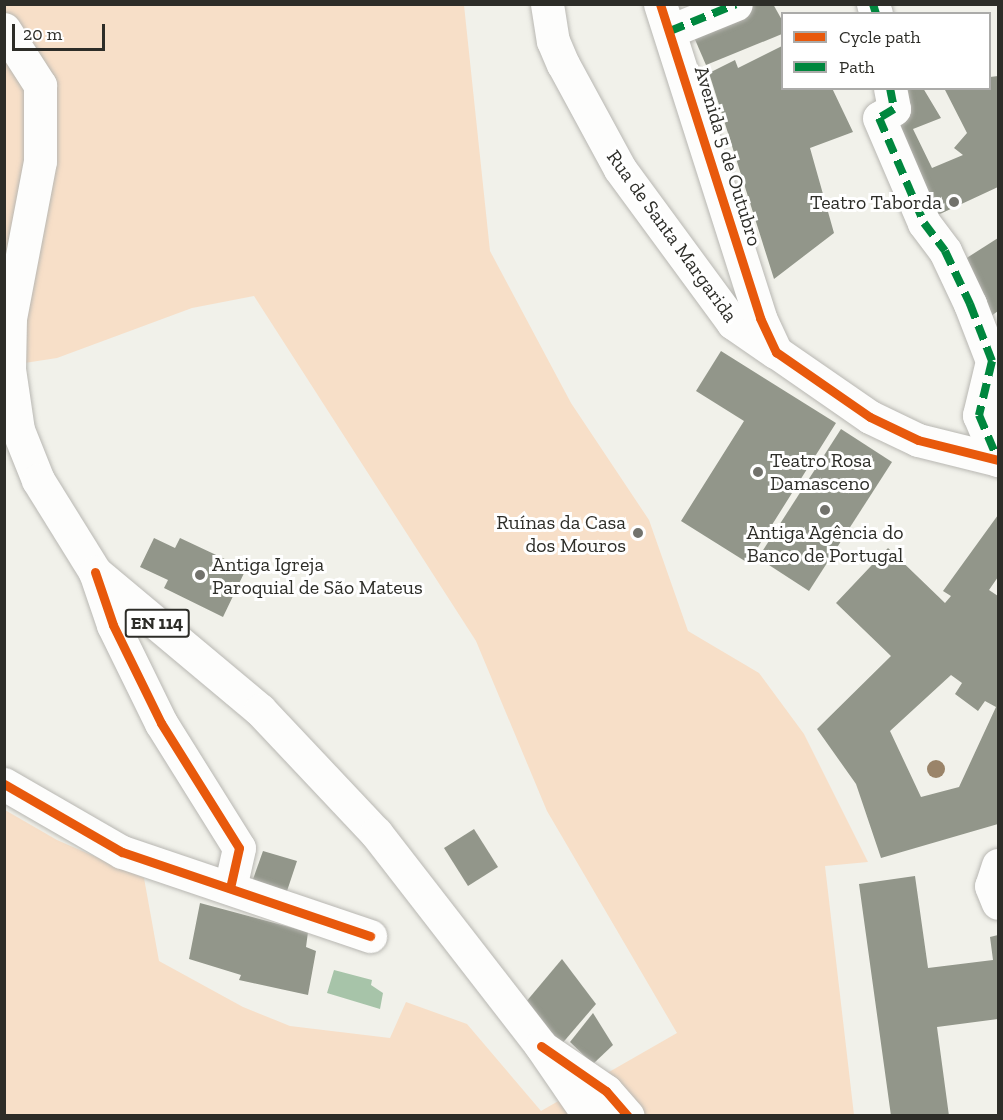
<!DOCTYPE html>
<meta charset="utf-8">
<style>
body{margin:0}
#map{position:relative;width:1003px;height:1120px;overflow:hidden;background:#f1f1ea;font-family:"Zilla Slab",serif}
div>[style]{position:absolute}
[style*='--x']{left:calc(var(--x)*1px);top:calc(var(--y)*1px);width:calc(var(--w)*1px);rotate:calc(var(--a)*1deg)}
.green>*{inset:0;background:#f7dfc8}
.water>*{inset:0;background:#a7c4a9}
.building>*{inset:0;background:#92968a}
.roads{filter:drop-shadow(0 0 2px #b8b7b2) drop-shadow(0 0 2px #b8b7b2)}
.minor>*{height:33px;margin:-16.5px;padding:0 16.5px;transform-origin:16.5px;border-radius:16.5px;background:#fdfdfc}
.major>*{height:33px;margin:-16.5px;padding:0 16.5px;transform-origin:16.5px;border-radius:16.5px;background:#fdfdfc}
.quiet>*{height:8px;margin-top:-4px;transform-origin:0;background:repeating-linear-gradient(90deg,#00873e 0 15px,transparent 0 23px)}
.cycleway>*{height:9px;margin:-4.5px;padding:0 4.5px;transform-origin:4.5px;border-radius:4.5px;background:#e8590c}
.trees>*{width:18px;height:18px;margin:-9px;border-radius:50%;background:#9a8469}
.dots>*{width:16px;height:16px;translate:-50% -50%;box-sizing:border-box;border:3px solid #fff;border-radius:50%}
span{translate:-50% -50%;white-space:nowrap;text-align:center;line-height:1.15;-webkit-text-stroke:6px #fff;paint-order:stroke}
.shield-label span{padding:2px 4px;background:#fff;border:2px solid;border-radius:4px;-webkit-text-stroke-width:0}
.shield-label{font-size:18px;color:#2d2d28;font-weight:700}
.street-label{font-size:20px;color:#2d2d28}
.poi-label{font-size:20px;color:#2d2d28}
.right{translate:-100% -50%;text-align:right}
.left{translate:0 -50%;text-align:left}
.frame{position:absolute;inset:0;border:6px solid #2d2d28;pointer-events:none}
.legend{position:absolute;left:781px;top:12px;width:210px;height:78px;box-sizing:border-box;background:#fff;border:2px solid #ababa9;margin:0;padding:8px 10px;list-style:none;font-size:18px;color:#2d2d28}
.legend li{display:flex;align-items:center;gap:12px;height:30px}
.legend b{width:30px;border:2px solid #ababa9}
.scale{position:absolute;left:12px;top:24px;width:93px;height:27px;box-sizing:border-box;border:3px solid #2d2d28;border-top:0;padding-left:8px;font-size:18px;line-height:21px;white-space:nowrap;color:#2d2d28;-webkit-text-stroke:4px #fff;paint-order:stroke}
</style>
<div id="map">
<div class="green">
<div style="clip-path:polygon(5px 5px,464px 5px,490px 251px,571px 403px,649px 520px,688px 631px,759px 673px,804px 734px,868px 862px,825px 866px,854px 1115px,5px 1115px,5px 810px,57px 840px,144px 878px,159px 961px,243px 1007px,290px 1026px,390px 1038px,406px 1002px,467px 1024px,541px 1111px,677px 1033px,547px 811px,476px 641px,254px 296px,192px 308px,57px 358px,5px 366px)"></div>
</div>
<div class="water">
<div style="clip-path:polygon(334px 970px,372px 980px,371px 985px,383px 993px,380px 1009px,327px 993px)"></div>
</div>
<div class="building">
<div style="clip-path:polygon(752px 4px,773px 4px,782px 20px,782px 34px,706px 65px,690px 28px)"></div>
<div style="clip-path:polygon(782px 46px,782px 88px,832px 88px,853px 132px,810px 148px,834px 233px,774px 279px,709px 73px,735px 60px,738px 68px)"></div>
<div style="clip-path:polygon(998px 76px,998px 187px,927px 220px,888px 126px,906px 121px,896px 88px,923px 88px,941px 118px,913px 129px,932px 168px,963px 155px,954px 148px,967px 133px,944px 88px,990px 88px,990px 77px)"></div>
<div style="clip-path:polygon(998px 238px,998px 311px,987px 319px,962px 261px)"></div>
<div style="clip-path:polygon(721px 351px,836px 423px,748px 563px,681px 521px,744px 421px,696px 391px)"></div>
<div style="clip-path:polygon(841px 429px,892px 462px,809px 591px,758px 558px)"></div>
<div style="clip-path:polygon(evenodd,998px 515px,998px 577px,989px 590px,998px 596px,998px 824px,881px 858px,856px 784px,817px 729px,891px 656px,836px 603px,888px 548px,945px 603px,951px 596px,943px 591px,998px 515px,951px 675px,962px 683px,955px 694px,978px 711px,985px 701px,996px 707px,959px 787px,921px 797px,890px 731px,951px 675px)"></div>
<div style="clip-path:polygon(154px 538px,175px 548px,180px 538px,246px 569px,223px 617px,164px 588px,168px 580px,140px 567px)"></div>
<div style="clip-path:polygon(474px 829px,498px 867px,468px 886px,444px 848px)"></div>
<div style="clip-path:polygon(263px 851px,297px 861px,286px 894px,252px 882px)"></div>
<div style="clip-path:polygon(915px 876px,928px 968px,993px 960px,990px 937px,998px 935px,998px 1019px,937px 1027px,949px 1116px,891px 1116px,859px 884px)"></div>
<div style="clip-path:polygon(200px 903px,308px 932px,306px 947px,316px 951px,308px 995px,239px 980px,241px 975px,189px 959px)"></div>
<div style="clip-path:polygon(562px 959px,596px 1004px,560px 1046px,520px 1009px)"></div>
<div style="clip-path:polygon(593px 1013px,613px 1045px,593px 1064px,570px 1042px)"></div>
</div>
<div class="roads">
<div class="minor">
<div style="--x:547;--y:4;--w:37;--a:81"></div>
<div style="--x:553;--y:41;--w:25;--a:67"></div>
<div style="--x:563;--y:64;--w:119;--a:61.5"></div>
<div style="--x:620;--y:169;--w:191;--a:53.7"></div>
<div style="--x:733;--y:323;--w:51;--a:34.6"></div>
<div style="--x:660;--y:4;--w:330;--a:72.3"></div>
<div style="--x:760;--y:318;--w:38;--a:65"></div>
<div style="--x:776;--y:352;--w:114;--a:34.7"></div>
<div style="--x:870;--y:417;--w:53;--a:25.6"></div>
<div style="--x:918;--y:440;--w:82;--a:14"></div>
<div style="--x:873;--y:4;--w:10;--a:73"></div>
<div style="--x:670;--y:31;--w:71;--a:-22.2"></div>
<div style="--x:890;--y:88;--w:21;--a:79"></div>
<div style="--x:894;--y:109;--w:17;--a:149"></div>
<div style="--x:879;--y:118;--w:114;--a:66.8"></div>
<div style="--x:924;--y:223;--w:35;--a:53"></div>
<div style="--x:945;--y:251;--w:59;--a:64.7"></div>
<div style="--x:970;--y:304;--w:61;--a:68.9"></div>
<div style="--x:992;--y:361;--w:56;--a:103.5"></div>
<div style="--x:979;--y:415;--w:49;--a:67.1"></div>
<div style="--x:95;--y:572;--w:56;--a:71.2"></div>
<div style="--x:113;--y:625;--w:109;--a:63.9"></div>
<div style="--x:161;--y:723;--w:147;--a:58"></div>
<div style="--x:239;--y:848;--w:41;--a:102.7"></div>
<div style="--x:4;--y:784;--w:136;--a:30"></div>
<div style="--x:122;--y:852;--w:262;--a:18.7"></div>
<div style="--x:998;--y:865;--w:22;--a:108"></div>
<div style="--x:991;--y:886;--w:18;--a:68"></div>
<div style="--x:543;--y:1048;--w:76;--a:34.3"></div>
<div style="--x:606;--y:1091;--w:33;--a:49"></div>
</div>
<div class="major">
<div style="--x:4;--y:29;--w:67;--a:57.3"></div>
<div style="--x:40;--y:85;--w:76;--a:90"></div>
<div style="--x:40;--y:161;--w:160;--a:100.8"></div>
<div style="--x:10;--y:318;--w:51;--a:91.1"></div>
<div style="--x:9;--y:369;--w:62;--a:81.6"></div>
<div style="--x:18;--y:430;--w:54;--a:68.2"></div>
<div style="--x:38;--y:480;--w:108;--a:58.2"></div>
<div style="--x:95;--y:572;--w:215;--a:39.9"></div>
<div style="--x:260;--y:710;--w:169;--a:46.7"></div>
<div style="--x:376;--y:833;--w:269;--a:52.2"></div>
<div style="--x:541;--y:1046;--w:85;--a:55.6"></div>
</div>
</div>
<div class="quiet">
<div style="--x:873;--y:4;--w:10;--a:73"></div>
<div style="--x:670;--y:31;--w:71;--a:-22.2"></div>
<div style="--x:890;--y:88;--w:21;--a:79"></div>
<div style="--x:894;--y:109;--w:17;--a:149"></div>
<div style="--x:879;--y:118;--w:114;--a:66.8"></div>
<div style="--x:924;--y:223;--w:35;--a:53"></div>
<div style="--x:945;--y:251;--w:59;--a:64.7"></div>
<div style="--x:970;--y:304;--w:61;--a:68.9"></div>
<div style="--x:992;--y:361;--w:56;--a:103.5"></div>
<div style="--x:979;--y:415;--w:49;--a:67.1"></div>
</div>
<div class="cycleway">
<div style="--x:660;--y:4;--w:330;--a:72.3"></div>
<div style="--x:760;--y:318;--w:38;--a:65"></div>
<div style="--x:776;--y:352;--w:114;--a:34.7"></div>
<div style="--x:870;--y:417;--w:53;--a:25.6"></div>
<div style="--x:918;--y:440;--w:82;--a:14"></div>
<div style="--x:95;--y:572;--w:56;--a:71.2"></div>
<div style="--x:113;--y:625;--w:109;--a:63.9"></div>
<div style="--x:161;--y:723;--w:147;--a:58"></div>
<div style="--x:239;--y:848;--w:41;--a:102.7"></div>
<div style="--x:4;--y:784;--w:136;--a:30"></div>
<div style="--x:122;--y:852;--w:262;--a:18.7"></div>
<div style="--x:541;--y:1046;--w:79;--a:34.7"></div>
<div style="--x:606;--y:1091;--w:33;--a:49"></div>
</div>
<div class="trees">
<div style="left:936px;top:769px"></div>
</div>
<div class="dots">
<div style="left:954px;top:202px;background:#72726c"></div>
<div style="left:758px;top:472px;background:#72726c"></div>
<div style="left:825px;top:510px;background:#72726c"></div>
<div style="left:638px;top:533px;background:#72726c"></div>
<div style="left:200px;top:575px;background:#72726c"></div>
</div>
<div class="shield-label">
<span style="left:157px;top:623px">EN 114</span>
</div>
<div class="street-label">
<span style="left:728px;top:156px;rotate:73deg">Avenida 5 de Outubro</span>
<span style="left:672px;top:236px;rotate:54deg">Rua de Santa Margarida</span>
</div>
<div class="poi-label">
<span class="right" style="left:942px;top:202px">Teatro Taborda</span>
<span class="left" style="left:770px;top:472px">Teatro Rosa<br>Damasceno</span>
<span class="right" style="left:626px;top:534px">Ruínas da Casa<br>dos Mouros</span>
<span style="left:825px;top:544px">Antiga Agência do<br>Banco de Portugal</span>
<span class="left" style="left:212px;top:576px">Antiga Igreja<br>Paroquial de São Mateus</span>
</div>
<div class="frame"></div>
<ul class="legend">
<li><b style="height:8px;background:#e8590c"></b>Cycle path</li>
<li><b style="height:8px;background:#00873e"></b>Path</li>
</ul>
<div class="scale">20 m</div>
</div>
